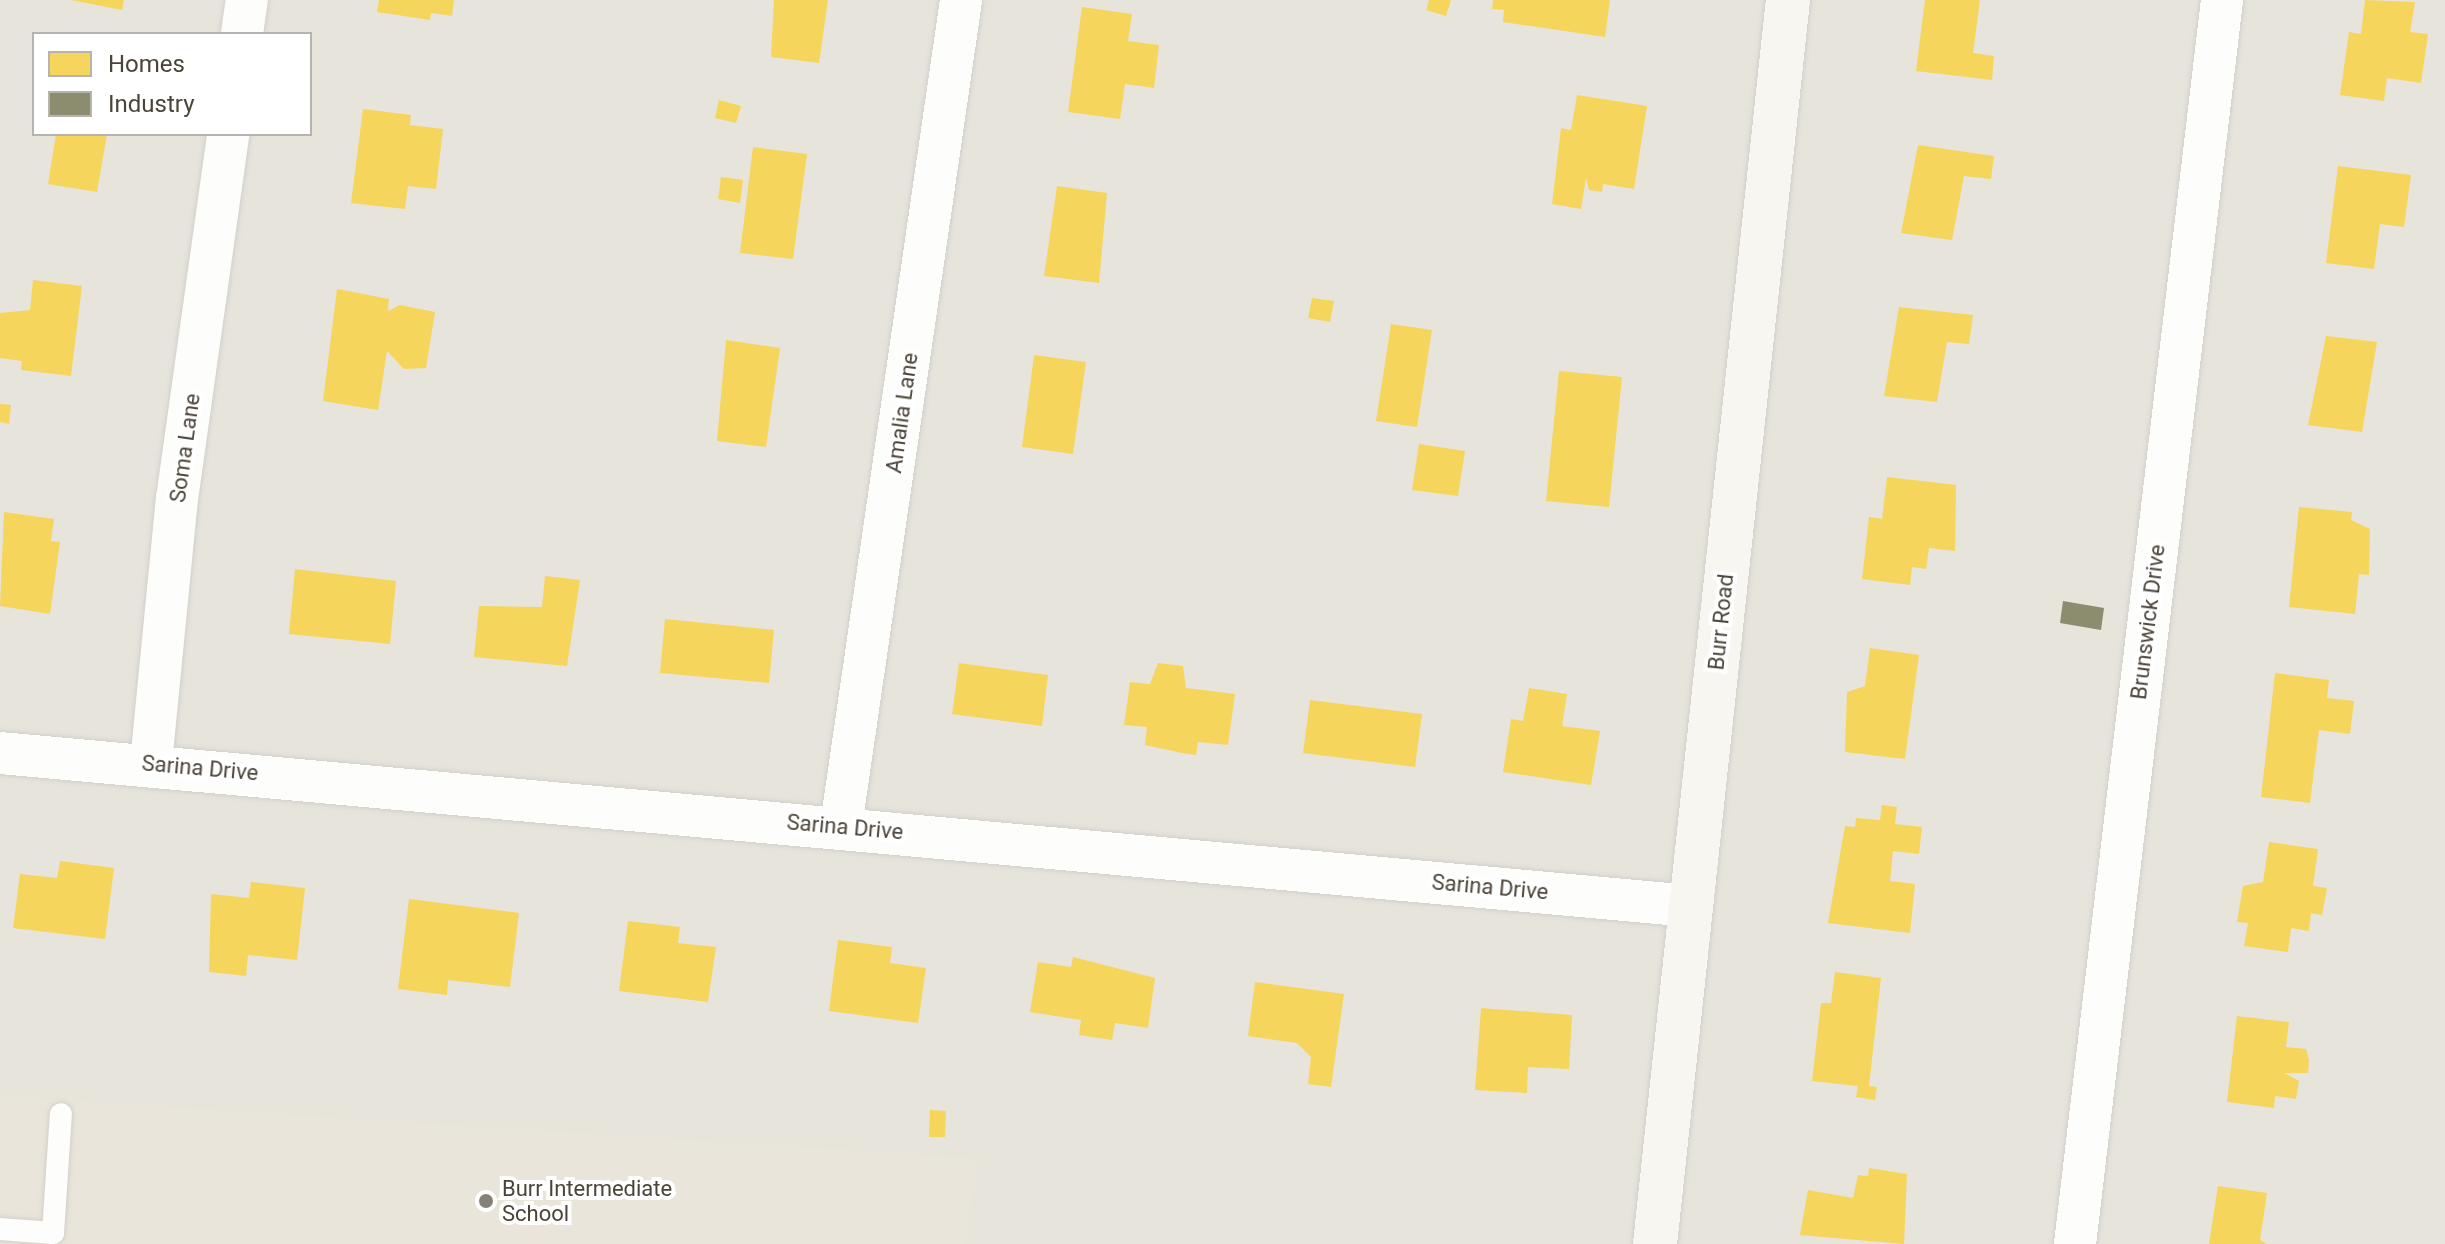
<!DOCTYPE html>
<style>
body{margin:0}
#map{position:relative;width:2445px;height:1244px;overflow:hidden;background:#f4f2ee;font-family:Roboto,sans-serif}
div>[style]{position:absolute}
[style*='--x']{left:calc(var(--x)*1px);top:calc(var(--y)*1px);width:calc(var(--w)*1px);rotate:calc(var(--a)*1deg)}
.residential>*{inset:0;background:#e7e4dc}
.education>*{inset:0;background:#eae5da}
.homes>*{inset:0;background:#f6d55c}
.industry>*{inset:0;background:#8c8c6e}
.roads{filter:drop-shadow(0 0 2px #d2d0cb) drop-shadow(0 0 2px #d2d0cb)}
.lane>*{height:22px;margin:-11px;padding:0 11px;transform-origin:11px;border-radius:11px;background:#fdfdfc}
.street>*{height:42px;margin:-21px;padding:0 21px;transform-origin:21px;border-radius:21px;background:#fdfdfc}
.secondary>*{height:44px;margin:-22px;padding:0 22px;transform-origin:22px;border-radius:22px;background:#f7f6f1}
.dots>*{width:22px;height:22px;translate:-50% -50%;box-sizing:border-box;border:4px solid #fff;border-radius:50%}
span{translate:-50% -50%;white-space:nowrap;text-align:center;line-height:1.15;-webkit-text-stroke:8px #fff;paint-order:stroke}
.street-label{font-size:22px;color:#4b4439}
.poi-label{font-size:22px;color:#4b4439}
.left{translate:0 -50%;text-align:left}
.legend{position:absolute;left:32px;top:32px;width:280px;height:104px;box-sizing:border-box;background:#fff;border:2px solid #b7b4b0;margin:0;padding:10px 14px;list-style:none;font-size:24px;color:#4b4439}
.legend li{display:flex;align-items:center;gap:16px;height:40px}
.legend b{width:40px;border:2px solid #b7b4b0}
</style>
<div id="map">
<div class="residential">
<div style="clip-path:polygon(evenodd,0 0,2445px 0,2445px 1244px,0 1244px,0 0,34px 34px,310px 34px,310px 134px,34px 134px,34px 34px)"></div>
</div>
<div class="education">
<div style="clip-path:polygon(0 1096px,979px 1158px,965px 1244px,0 1244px)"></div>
</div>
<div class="homes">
<div style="clip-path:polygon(71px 0,124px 0,122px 10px)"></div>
<div style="clip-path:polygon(379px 0,454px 0,452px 16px,431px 13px,430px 20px,377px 12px)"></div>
<div style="clip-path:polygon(774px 0,828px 0,819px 63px,771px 57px)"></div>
<div style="clip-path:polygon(1429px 0,1451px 0,1446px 16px,1426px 10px)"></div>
<div style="clip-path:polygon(1493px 0,1610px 0,1605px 37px,1503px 22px,1504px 10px,1492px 9px)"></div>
<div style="clip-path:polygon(1925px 0,1980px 0,1973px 53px,1994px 56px,1992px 80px,1916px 71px)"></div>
<div style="clip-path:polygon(2365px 0,2415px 2px,2410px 32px,2428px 34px,2421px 83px,2387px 78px,2384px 101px,2340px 95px,2349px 32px,2361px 34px)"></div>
<div style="clip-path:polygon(1082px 7px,1132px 14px,1128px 41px,1159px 45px,1154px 88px,1125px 84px,1120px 119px,1068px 112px)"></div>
<div style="clip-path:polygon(1577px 95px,1647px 106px,1634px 189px,1603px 184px,1602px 192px,1589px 190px,1586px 178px,1581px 209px,1552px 204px,1561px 128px,1571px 130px)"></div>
<div style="clip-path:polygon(719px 100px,741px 106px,736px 123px,715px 118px)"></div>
<div style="clip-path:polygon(363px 109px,411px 115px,410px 125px,443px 129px,436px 189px,408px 186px,405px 209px,351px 203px)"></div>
<div style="clip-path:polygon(56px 134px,107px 134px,97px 192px,48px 184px)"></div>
<div style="clip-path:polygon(1918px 145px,1994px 156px,1991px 179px,1964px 176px,1952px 240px,1901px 233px)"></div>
<div style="clip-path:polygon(753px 147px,807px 154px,793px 259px,740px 253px)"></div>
<div style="clip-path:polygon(2338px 166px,2411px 175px,2404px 227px,2380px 224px,2374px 269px,2326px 263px)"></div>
<div style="clip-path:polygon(721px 177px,743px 180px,740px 203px,718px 199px)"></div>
<div style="clip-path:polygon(1057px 186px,1107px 193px,1099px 283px,1044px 276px)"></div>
<div style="clip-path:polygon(33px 280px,82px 286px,71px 376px,21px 370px,22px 361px,0 358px,0 313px,30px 310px)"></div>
<div style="clip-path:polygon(337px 289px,389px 299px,388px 311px,400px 305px,435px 312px,426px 368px,404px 369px,387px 351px,378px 410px,323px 401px)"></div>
<div style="clip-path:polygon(1312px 298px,1334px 301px,1330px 322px,1308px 318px)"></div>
<div style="clip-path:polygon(1899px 307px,1973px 315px,1969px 344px,1947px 342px,1937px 402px,1884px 396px)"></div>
<div style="clip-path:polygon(1391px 324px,1432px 330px,1417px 427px,1376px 421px)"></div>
<div style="clip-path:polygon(2326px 336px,2377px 342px,2362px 432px,2308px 425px)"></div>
<div style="clip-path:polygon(726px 340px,780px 348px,766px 447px,717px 441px)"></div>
<div style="clip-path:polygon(1034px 355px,1086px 362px,1073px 454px,1022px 447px)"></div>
<div style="clip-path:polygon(1559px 371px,1622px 377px,1609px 507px,1546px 501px)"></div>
<div style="clip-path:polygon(0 404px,11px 405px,9px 424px,0 422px)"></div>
<div style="clip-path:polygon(1419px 444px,1465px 451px,1458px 496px,1412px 490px)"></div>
<div style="clip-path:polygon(1887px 477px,1956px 485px,1955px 551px,1929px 548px,1926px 569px,1912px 567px,1910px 585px,1862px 579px,1869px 517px,1882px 519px)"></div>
<div style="clip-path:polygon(2299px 507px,2352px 512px,2351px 520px,2370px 529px,2369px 575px,2359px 574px,2355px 614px,2289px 607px)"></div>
<div style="clip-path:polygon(4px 512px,54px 519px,51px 541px,60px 542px,50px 614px,0 606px)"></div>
<div style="clip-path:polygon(295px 569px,396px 581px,390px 644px,289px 634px)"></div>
<div style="clip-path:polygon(545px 576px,580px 580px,567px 666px,474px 657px,479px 606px,542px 607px)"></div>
<div style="clip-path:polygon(665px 619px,774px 630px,769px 683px,660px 673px)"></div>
<div style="clip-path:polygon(1870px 648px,1919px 655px,1905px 759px,1845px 752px,1847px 692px,1865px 686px)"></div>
<div style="clip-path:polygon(959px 663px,1048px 675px,1042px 726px,952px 714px)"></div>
<div style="clip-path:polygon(1158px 663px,1183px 666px,1186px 688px,1235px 694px,1228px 745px,1198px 742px,1196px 755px,1182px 753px,1145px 745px,1147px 727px,1124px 725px,1130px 682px,1150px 684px)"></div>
<div style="clip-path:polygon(2275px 673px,2329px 680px,2327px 698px,2354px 701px,2350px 734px,2319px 730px,2310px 803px,2261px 797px)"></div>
<div style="clip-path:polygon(1529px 688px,1567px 694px,1562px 726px,1600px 731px,1591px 785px,1503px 772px,1511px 719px,1523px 721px)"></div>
<div style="clip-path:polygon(1310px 700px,1422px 714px,1415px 767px,1303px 753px)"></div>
<div style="clip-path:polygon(1882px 805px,1897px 807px,1895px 824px,1922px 827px,1919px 854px,1893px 851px,1890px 881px,1915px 884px,1910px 933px,1828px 923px,1845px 826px,1855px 827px,1856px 818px,1880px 820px)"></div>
<div style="clip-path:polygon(2269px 842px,2318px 849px,2313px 886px,2327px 888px,2322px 915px,2311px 913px,2309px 931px,2291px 928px,2288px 952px,2244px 946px,2248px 923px,2237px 922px,2243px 886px,2263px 882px)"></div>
<div style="clip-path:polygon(60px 861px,114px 868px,105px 939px,13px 928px,20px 874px,57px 878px)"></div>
<div style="clip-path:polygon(251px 882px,305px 888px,297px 960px,248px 955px,246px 976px,209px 972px,211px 894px,249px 898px)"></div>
<div style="clip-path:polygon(409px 899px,519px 913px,510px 987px,448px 980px,447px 995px,398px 989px)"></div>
<div style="clip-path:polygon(628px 921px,680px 927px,678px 943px,716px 947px,708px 1002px,619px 991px)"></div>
<div style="clip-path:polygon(838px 940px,892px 947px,890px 963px,926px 968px,918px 1023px,829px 1011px)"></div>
<div style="clip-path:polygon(1073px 957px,1155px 978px,1148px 1028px,1115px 1023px,1112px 1040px,1079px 1035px,1081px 1020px,1030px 1012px,1038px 962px,1071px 967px)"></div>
<div style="clip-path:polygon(1835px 972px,1881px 978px,1869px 1086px,1877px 1087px,1875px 1100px,1856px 1097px,1858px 1086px,1812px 1081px,1821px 1003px,1831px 1003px)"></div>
<div style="clip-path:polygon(1255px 982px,1344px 994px,1331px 1087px,1308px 1084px,1311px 1057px,1297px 1043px,1248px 1036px)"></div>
<div style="clip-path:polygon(1481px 1008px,1572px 1015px,1569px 1069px,1528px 1067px,1527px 1093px,1475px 1090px)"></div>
<div style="clip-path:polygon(2237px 1016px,2289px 1022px,2286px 1047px,2306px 1049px,2309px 1060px,2308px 1073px,2284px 1073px,2299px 1081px,2296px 1099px,2275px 1096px,2274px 1108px,2227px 1102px)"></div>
<div style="clip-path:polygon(930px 1110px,946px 1111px,945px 1137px,929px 1137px)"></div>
<div style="clip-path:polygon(1869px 1168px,1907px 1174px,1904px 1244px,1800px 1235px,1808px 1190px,1853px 1198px,1858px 1175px,1868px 1176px)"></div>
<div style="clip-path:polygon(2218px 1186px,2267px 1193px,2260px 1240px,2267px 1244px,2209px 1244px)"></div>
</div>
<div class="industry">
<div style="clip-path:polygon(2063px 601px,2104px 608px,2101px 630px,2060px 623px)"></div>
</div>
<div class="roads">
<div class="lane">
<div style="--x:0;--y:1229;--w:53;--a:4.3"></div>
<div style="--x:53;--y:1233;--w:119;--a:-86.2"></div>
</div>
<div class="street">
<div style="--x:242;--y:34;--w:34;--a:-82"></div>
<div style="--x:0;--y:753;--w:1697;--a:5.17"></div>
<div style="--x:151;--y:763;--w:265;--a:-84.4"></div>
<div style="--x:177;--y:499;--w:369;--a:-82"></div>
<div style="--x:841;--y:826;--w:835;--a:-81.73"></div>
<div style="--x:2075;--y:1244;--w:1253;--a:-83.26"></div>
</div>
<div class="secondary">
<div style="--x:1655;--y:1244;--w:1251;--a:-83.9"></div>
</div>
</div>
<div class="dots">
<div style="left:486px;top:1201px;background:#868178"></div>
</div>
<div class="street-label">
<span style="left:902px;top:413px;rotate:-82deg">Amalia Lane</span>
<span style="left:185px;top:448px;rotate:-82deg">Soma Lane</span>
<span style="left:1721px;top:622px;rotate:-84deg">Burr Road</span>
<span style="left:2148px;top:622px;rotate:-83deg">Brunswick Drive</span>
<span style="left:200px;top:768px;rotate:5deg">Sarina Drive</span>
<span style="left:845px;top:827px;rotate:5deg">Sarina Drive</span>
<span style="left:1490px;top:887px;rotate:5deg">Sarina Drive</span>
</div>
<div class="poi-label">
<span class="left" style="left:502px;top:1201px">Burr Intermediate<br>School</span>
</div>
<ul class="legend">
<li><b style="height:22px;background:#f6d55c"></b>Homes</li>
<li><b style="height:22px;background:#8c8c6e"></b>Industry</li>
</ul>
</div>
